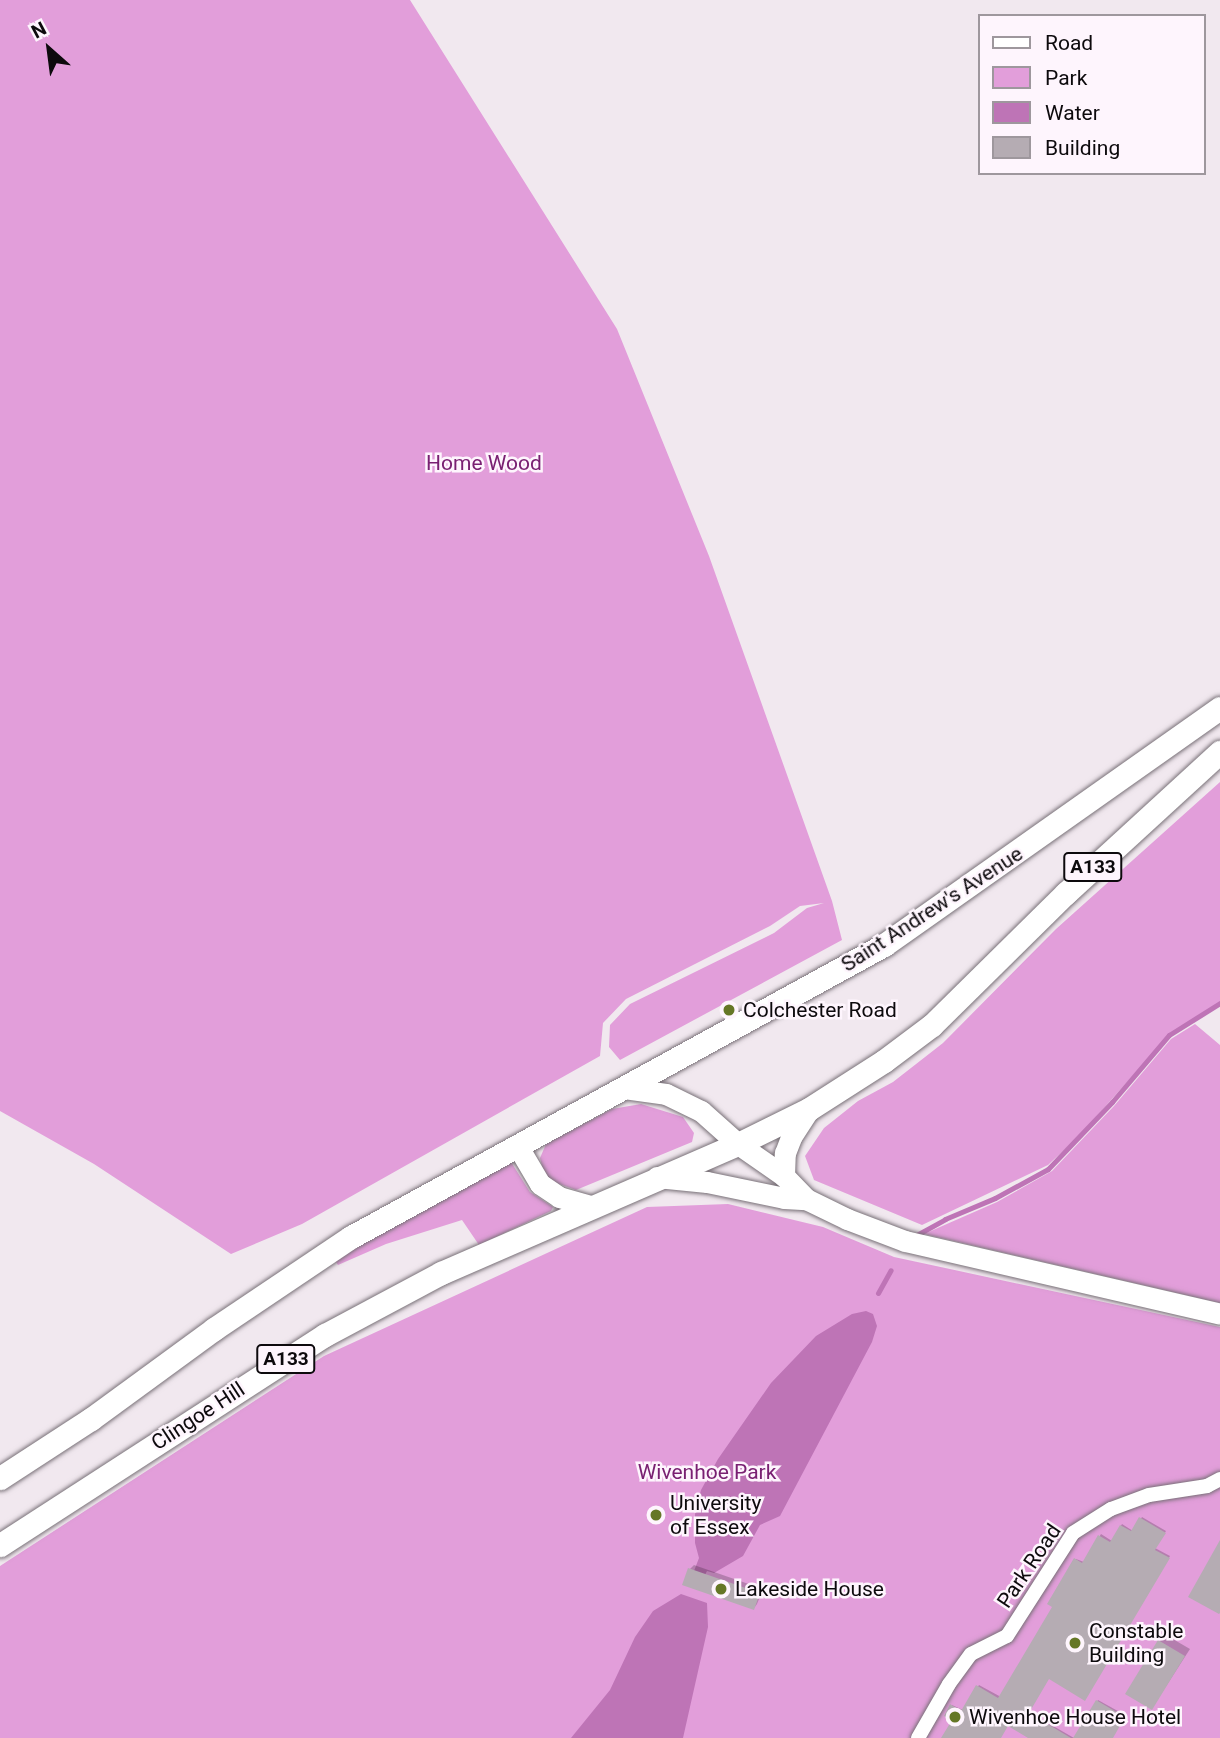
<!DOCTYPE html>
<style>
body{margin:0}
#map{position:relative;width:1220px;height:1738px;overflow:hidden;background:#f1e8ef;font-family:Roboto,sans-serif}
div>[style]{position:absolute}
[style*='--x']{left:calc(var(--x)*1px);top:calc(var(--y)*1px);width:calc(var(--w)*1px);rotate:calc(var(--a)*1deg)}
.green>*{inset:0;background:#e29eda}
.water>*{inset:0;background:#be74b6}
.shadow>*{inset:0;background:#0003}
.stream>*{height:5px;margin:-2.5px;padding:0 2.5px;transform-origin:2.5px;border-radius:2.5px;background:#be74b6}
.building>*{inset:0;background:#b5acb3}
.roads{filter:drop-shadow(0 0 2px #787077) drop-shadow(0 0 2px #787077)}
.street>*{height:14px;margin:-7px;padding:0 7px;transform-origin:7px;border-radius:7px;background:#fff}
.secondary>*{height:21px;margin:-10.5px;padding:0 10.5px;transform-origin:10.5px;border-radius:10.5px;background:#fff}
.primary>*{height:23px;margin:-11.5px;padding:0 11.5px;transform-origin:11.5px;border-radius:11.5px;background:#fff}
.dots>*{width:19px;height:19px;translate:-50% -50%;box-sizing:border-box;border:4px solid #fef5fd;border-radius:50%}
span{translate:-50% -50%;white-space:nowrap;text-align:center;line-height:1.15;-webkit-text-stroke:5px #fef5fd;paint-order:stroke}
.shield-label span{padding:2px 5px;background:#fef5fd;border:2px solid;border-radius:5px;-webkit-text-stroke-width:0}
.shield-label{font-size:19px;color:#0d0a0d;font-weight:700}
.park-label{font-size:21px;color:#792072}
.street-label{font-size:21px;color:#0d0a0d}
.poi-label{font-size:21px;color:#0d0a0d}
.left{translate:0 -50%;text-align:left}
.legend{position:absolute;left:978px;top:14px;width:228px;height:161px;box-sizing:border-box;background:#fef5fd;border:2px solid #9e979d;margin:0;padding:9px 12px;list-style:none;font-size:21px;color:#0d0a0d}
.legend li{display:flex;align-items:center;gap:14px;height:35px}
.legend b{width:35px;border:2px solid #9e979d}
.north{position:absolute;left:14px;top:14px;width:70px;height:70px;-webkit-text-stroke:5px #fef5fd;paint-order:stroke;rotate:332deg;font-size:19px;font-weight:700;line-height:28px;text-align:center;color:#0d0a0d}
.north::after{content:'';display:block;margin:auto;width:24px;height:32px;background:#0d0a0d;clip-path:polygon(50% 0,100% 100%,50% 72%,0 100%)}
</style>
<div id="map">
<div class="green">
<div style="clip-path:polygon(0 0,410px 0,617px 329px,709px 556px,832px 901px,842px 940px,620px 1060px,609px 1047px,610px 1025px,630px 1004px,774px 933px,807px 908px,824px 903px,800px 906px,770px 926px,626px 999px,603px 1023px,600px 1056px,302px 1224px,231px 1254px,94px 1164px,0 1111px)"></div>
<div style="clip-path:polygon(1220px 782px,1220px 1003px,1169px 1035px,1078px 1137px,1048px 1165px,922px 1225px,814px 1180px,805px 1156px,824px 1128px,858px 1101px,893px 1082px,943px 1043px,1056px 929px)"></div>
<div style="clip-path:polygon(1195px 1024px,1220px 1045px,1220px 1303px,924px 1234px,997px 1202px,1052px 1171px,1114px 1106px,1171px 1039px)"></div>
<div style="clip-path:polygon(641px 1104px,683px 1117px,694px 1133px,692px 1142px,576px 1190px,551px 1181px,543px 1170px,540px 1158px,546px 1144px,612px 1109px)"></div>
<div style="clip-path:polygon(511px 1162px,530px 1192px,553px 1207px,551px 1211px,479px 1245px,462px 1220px,386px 1244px,338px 1265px,334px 1259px,379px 1230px)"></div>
<div style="clip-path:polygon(728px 1204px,823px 1227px,894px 1257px,1220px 1327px,1220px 1738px,0 1738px,0 1566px,324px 1356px,647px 1207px)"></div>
</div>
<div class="water">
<div style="clip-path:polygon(866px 1311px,873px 1314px,877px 1326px,872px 1342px,780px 1516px,760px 1525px,743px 1556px,714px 1573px,707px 1571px,705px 1575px,694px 1571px,699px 1558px,695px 1543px,695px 1514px,701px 1490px,718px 1459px,771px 1383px,816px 1336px,852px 1314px)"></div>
<div style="clip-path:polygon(681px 1594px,707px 1603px,708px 1627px,683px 1738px,571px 1738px,610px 1690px,635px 1637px,653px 1611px)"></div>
</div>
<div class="shadow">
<div style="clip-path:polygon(1142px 1517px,1166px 1531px,1155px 1548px,1170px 1556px,1086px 1697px,1049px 1677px,1029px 1712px,1074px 1738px,1032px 1738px,1008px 1724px,1000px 1738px,943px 1738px,954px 1720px,952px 1705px,963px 1710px,979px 1685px,1001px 1697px,1055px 1606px,1076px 1559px,1084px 1562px,1101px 1534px,1112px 1541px,1122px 1524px,1133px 1531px)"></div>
<div style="clip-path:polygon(694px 1565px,763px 1589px,757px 1604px,754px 1608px,690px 1569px)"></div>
<div style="clip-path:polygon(1166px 1635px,1190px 1649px,1152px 1708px,1160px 1641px)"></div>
<div style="clip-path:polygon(1098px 1700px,1125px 1715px,1112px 1738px,1075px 1738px)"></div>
</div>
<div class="stream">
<div style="--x:913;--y:1237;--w:37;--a:-29"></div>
<div style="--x:945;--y:1219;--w:54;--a:-22.8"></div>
<div style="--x:995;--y:1198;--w:60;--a:-28.7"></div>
<div style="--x:1048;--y:1169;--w:93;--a:-46.3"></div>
<div style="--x:1112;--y:1102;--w:88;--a:-49.6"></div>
<div style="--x:1169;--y:1035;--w:60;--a:-32.1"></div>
<div style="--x:878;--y:1293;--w:26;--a:-61"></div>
</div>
<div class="building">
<div style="clip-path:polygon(1139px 1517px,1166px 1533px,1155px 1550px,1170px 1558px,1085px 1701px,1049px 1679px,1029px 1713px,1071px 1738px,1028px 1738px,1008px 1726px,1001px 1738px,941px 1738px,952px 1720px,944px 1716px,950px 1704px,961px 1711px,976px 1685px,998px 1698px,1052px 1607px,1047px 1604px,1074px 1558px,1082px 1563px,1098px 1535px,1110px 1542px,1120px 1525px,1131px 1531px)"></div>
<div style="clip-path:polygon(1220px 1540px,1220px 1613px,1219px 1614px,1188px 1597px)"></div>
<div style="clip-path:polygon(688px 1568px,760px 1593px,754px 1610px,682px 1585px)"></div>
<div style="clip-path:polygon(1158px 1640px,1185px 1656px,1152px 1710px,1125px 1694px)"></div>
<div style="clip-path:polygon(1096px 1700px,1125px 1717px,1113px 1738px,1073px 1738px)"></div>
</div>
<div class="roads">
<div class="street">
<div style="--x:918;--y:1738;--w:62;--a:-60.1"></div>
<div style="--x:949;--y:1684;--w:37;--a:-54"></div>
<div style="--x:971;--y:1654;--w:40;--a:-26.6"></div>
<div style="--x:1007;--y:1636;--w:122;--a:-57.3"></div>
<div style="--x:1073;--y:1533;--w:45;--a:-32.3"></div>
<div style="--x:1111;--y:1509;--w:40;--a:-20.2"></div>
<div style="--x:1149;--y:1495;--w:59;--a:-8.8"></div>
<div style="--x:1207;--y:1486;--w:15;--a:-28"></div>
</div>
<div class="secondary">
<div style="--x:624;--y:1088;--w:42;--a:8.1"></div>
<div style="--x:666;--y:1094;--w:39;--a:26"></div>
<div style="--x:701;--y:1111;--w:50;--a:41.7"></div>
<div style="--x:738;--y:1144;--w:56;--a:34.8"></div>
<div style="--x:784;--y:1176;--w:32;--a:46"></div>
<div style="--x:806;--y:1199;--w:46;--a:26"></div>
<div style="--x:847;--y:1219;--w:62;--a:20.8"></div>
<div style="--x:905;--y:1241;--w:323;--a:13"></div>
<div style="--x:517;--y:1145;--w:45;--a:59.5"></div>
<div style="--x:540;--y:1184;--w:23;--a:34"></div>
<div style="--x:559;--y:1197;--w:33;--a:16"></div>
<div style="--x:784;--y:1176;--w:23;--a:-88"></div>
<div style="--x:785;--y:1153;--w:17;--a:-69"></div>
<div style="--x:791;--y:1137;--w:33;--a:-57"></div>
<div style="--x:657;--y:1177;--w:50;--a:5.7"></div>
<div style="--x:707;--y:1182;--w:79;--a:11.7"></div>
<div style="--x:784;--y:1198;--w:22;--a:3"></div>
</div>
<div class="primary">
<div style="--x:0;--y:1478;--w:108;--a:-33"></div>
<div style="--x:91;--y:1419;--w:152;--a:-36.2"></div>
<div style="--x:214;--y:1329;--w:165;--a:-33.9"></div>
<div style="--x:351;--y:1237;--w:608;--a:-28.72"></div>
<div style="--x:884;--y:945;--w:411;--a:-35.2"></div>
<div style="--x:0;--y:1545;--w:387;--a:-32.9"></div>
<div style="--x:325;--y:1335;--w:132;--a:-28.1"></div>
<div style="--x:441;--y:1273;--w:324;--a:-23.5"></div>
<div style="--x:738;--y:1144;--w:79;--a:-26.2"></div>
<div style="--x:809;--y:1109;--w:89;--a:-32.6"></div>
<div style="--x:884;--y:1061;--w:60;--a:-36.9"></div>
<div style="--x:932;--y:1025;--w:188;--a:-44.6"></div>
<div style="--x:1066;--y:893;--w:209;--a:-42.5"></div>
</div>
</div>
<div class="dots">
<div style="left:729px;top:1010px;background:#657726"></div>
<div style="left:656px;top:1515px;background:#657726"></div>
<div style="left:721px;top:1589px;background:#657726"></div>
<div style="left:1075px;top:1643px;background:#657726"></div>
<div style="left:955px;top:1717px;background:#657726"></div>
</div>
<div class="shield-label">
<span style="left:1093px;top:867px">A133</span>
<span style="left:286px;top:1359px">A133</span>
</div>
<div class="park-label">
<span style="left:484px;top:463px">Home Wood</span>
<span style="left:707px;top:1472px">Wivenhoe Park</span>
</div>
<div class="street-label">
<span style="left:932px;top:909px;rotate:-33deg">Saint Andrew's Avenue</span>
<span style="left:198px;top:1416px;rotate:-33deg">Clingoe Hill</span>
<span style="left:1029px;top:1566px;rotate:-56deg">Park Road</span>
</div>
<div class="poi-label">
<span class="left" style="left:743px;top:1010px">Colchester Road</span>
<span class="left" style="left:670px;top:1515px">University<br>of Essex</span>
<span class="left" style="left:735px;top:1589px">Lakeside House</span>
<span class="left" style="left:1089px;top:1643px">Constable<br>Building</span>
<span class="left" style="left:969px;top:1717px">Wivenhoe House Hotel</span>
</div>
<ul class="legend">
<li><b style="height:9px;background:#fff"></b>Road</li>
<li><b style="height:19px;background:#e29eda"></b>Park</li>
<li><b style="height:19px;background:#be74b6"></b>Water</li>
<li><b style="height:19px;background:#b5acb3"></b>Building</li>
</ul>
<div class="north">N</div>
</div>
